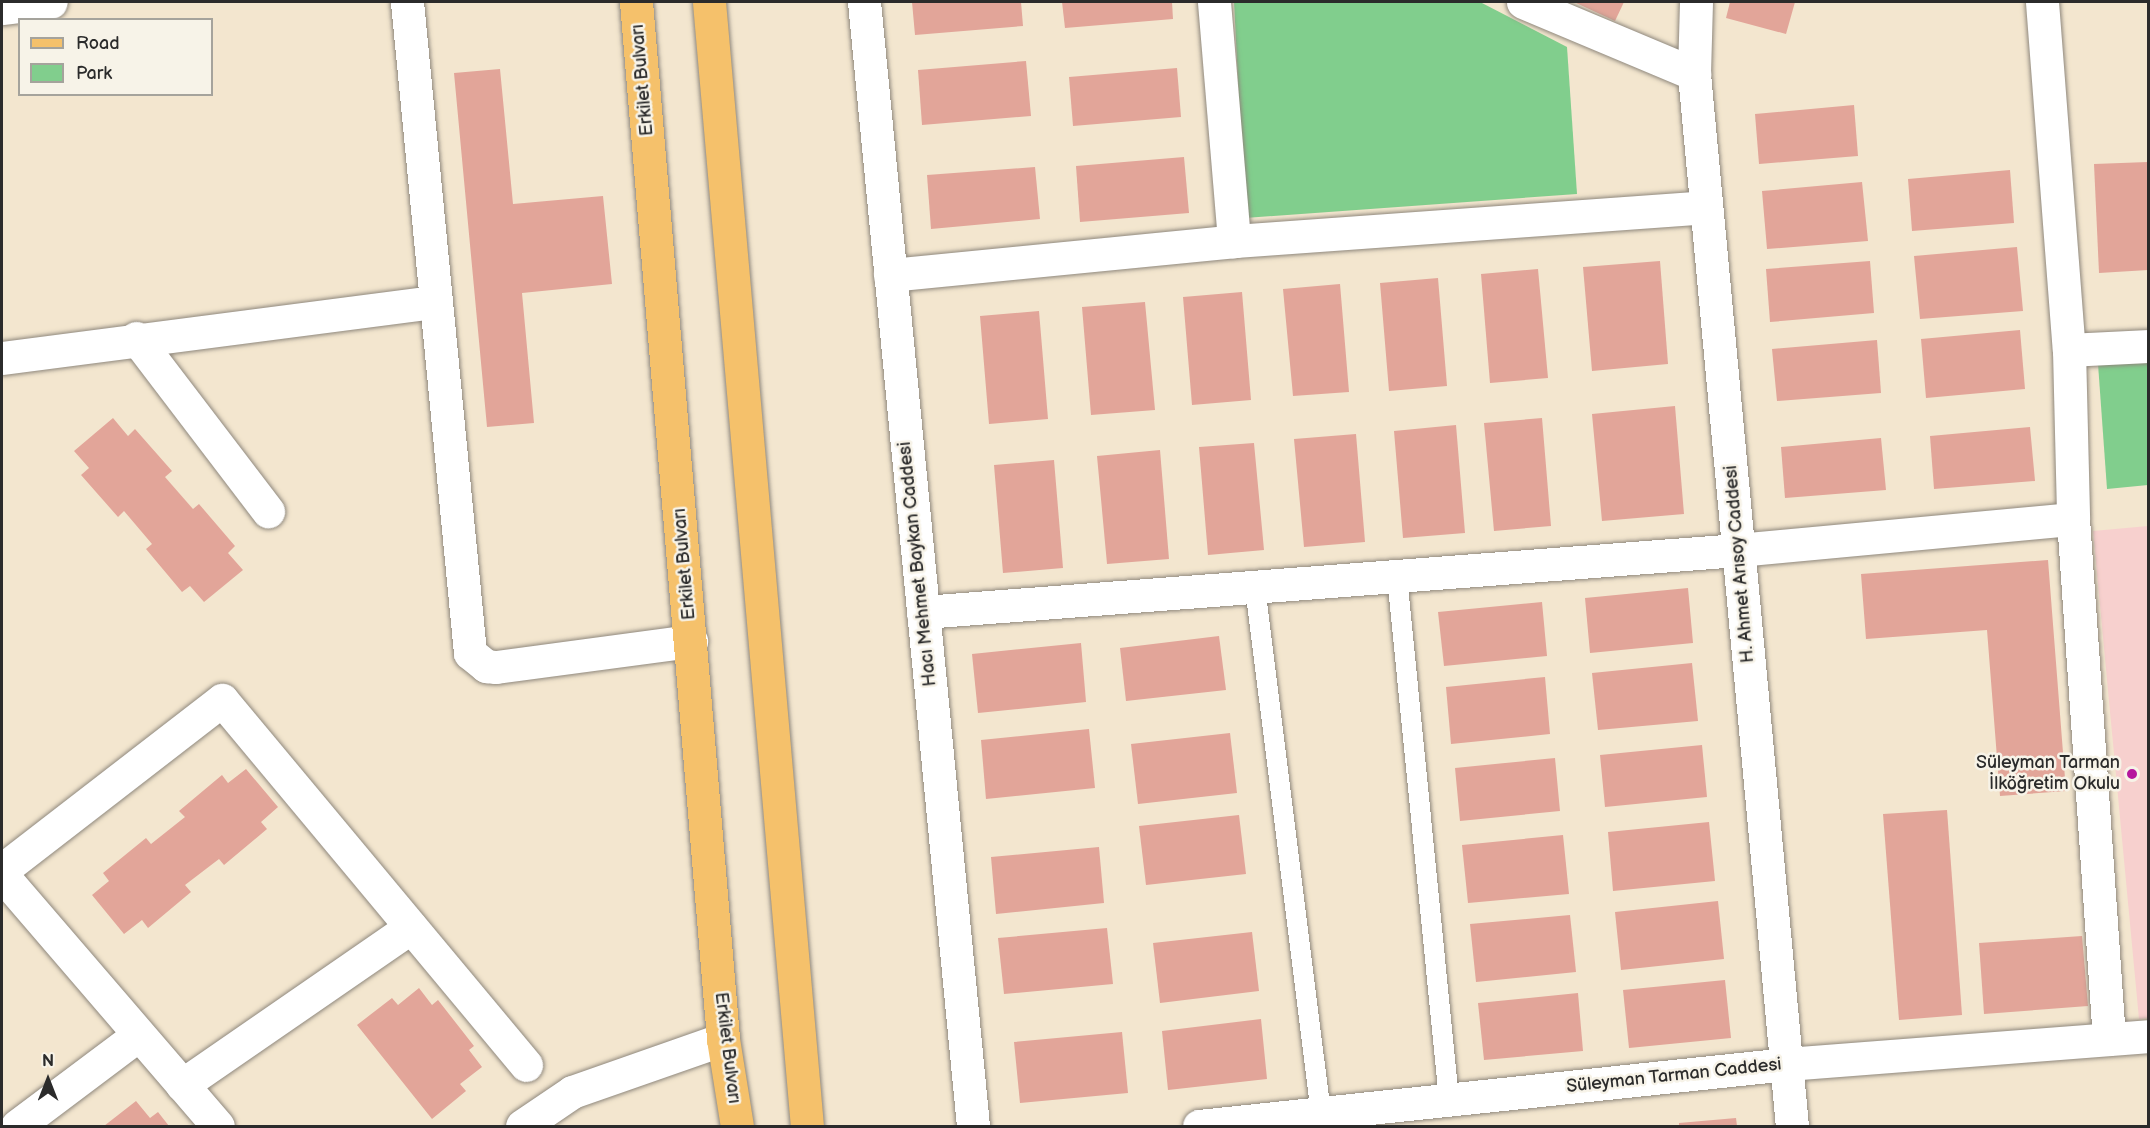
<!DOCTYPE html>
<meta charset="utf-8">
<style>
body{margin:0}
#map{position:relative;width:2150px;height:1128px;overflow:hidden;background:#f3e6cf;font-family:"Balsamiq Sans",sans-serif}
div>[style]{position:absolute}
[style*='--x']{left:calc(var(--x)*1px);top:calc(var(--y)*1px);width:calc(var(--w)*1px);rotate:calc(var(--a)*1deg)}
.built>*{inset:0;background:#f7d0ce}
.green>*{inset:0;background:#81ce8d}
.building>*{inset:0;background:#e2a599}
.roads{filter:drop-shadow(0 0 2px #8f887d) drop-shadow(0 0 2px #8f887d)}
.lane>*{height:20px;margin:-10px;padding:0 10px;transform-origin:10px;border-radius:10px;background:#fff}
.street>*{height:33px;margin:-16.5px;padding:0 16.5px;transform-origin:16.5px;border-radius:16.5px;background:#fff}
.primary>*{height:33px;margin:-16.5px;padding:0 16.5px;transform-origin:16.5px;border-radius:16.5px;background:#f5c16b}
.dots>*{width:16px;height:16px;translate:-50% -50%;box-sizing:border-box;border:3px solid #f7f3e8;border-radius:50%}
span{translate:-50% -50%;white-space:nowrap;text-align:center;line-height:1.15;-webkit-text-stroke:5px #f7f3e8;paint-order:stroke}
.street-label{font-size:18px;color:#2b2b2b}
.poi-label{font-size:18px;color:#2b2b2b}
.right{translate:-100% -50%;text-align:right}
.frame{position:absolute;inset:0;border:3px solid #2b2b2b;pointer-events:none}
.legend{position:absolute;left:18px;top:18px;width:195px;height:78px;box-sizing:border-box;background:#f7f3e8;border:2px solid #a5a39c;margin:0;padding:8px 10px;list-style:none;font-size:18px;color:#2b2b2b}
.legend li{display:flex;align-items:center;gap:12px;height:30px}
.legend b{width:30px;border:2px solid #a5a39c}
.north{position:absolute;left:18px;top:1050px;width:60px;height:60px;-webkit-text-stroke:4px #f7f3e8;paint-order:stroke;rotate:0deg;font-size:16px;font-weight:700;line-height:24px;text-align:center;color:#2b2b2b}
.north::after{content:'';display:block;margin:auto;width:21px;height:27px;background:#2b2b2b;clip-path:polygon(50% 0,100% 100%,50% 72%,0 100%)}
</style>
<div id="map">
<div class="built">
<div style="clip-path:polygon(2148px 526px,2148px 1018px,2139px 1019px,2093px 531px)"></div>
</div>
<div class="green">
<div style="clip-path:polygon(1234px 2px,1480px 2px,1567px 47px,1577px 194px,1245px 218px)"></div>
<div style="clip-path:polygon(2148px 345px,2148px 485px,2107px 489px,2097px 350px)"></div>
</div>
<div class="building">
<div style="clip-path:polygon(912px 2px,1021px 2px,1023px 26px,915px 35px)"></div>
<div style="clip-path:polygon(1062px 2px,1172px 2px,1173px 19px,1065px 28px)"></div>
<div style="clip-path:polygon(1574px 2px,1624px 2px,1615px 21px)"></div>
<div style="clip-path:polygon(1730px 2px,1795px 2px,1786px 34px,1726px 18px)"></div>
<div style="clip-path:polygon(1026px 61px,1031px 116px,922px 125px,918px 70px)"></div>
<div style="clip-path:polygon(1177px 68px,1181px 117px,1073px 126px,1069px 77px)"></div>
<div style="clip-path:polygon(500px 69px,513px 204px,603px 196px,612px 284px,522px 293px,534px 423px,487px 427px,454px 73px)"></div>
<div style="clip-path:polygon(1854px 105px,1858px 156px,1759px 164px,1755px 114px)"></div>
<div style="clip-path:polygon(1184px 157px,1189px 213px,1080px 222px,1076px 166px)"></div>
<div style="clip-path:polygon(2148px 162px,2148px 270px,2099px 273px,2094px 164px)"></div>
<div style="clip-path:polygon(1035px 167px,1040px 219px,931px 229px,927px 175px)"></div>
<div style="clip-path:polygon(2010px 170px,2014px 223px,1912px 231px,1908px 179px)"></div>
<div style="clip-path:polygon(1862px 182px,1868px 241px,1767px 249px,1762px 191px)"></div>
<div style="clip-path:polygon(2017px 247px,2023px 311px,1920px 319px,1914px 256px)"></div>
<div style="clip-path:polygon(1660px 261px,1668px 364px,1592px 371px,1583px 267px)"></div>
<div style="clip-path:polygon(1870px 261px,1874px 313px,1770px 322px,1766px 269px)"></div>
<div style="clip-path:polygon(1538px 269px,1548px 378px,1490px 383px,1481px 274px)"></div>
<div style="clip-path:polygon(1438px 278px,1447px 386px,1389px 391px,1380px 283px)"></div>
<div style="clip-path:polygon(1340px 284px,1349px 392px,1293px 396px,1283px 289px)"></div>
<div style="clip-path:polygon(1242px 292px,1251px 400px,1192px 405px,1183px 297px)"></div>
<div style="clip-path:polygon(1145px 302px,1155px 410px,1091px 415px,1082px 307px)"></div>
<div style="clip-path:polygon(1039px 311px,1048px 419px,989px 424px,980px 316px)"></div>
<div style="clip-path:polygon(2020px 330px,2025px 389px,1926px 398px,1921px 339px)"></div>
<div style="clip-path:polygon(1877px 340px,1881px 393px,1777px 401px,1772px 349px)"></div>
<div style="clip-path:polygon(1675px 406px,1684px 514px,1602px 521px,1592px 414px)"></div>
<div style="clip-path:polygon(113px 418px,128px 436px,135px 429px,172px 471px,165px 477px,193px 509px,199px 504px,235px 546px,228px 553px,243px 570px,204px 602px,190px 586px,182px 592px,146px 549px,152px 544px,124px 511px,118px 517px,81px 475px,89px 468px,74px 451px)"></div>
<div style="clip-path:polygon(1542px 418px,1551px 526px,1494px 531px,1484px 423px)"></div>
<div style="clip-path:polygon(1456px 425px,1465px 533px,1403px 538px,1394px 431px)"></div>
<div style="clip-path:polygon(2030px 427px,2035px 481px,1934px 489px,1930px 436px)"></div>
<div style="clip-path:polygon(1356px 434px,1365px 542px,1304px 547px,1294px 439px)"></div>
<div style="clip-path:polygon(1881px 438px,1886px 490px,1785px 498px,1781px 447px)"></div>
<div style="clip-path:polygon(1254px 443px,1264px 550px,1208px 555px,1199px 447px)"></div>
<div style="clip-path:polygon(1160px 450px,1169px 559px,1107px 564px,1097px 456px)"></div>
<div style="clip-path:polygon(1054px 460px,1063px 568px,1003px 573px,994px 465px)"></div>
<div style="clip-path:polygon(2048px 560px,2066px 791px,2000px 796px,1987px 630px,1866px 639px,1861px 574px)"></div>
<div style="clip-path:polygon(1688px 588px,1693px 643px,1590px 653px,1585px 598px)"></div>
<div style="clip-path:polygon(1542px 602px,1547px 656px,1444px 666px,1438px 612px)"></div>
<div style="clip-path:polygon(1219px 636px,1226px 690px,1126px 701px,1120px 648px)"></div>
<div style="clip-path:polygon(1081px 643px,1086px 702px,978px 713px,972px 654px)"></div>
<div style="clip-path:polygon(1692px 663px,1698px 721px,1598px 730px,1592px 673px)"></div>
<div style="clip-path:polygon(1545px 677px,1550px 734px,1451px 744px,1446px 687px)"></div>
<div style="clip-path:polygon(1089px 729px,1095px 788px,986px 799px,981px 740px)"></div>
<div style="clip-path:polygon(1230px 733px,1237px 793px,1138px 804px,1131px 744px)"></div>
<div style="clip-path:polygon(1702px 745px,1707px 797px,1605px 807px,1600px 755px)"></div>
<div style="clip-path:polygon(1555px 758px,1560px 811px,1460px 821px,1455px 768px)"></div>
<div style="clip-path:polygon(246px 769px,278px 807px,261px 822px,267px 829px,224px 865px,219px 859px,185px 885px,191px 892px,148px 928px,142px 920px,124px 934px,92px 895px,109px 881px,103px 873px,146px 838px,151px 844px,185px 817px,179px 811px,222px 775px,228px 783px)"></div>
<div style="clip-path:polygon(1947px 810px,1962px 1015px,1899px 1020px,1883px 814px)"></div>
<div style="clip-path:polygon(1239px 815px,1246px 874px,1146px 885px,1139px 826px)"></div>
<div style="clip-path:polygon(1709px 822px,1715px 881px,1613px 891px,1608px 832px)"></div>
<div style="clip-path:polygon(1563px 835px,1569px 894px,1468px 903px,1462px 845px)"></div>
<div style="clip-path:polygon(1099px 847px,1104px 903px,996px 914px,991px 857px)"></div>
<div style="clip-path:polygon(1718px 901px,1724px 959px,1621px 970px,1615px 912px)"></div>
<div style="clip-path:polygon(1570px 915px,1576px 972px,1476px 982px,1470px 924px)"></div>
<div style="clip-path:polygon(1107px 928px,1113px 984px,1004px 994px,998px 938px)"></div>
<div style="clip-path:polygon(1252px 932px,1259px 991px,1160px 1003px,1153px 943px)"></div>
<div style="clip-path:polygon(2082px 936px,2088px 1006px,1984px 1014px,1979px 943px)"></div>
<div style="clip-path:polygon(1725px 980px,1731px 1038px,1629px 1048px,1623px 990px)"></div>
<div style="clip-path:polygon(419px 988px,432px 1005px,438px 1000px,474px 1046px,469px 1050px,482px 1067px,460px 1084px,466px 1091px,432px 1119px,357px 1025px,392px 998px,398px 1005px)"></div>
<div style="clip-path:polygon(1578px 993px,1583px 1051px,1484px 1060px,1478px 1003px)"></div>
<div style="clip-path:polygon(1261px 1019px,1267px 1079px,1168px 1090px,1162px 1031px)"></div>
<div style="clip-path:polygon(1122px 1032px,1128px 1093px,1020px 1103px,1014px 1042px)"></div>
<div style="clip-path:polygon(136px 1101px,150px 1118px,158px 1112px,169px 1126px,104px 1126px)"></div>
<div style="clip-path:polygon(1736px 1118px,1737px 1126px,1679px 1126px,1679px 1123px)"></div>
</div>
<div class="roads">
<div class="lane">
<div style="--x:1397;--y:576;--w:527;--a:84.33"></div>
<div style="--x:1255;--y:587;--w:531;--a:82.86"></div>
</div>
<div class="street">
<div style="--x:407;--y:2;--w:654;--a:84.47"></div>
<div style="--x:470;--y:653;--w:21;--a:39"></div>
<div style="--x:486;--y:666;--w:10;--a:6"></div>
<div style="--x:496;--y:667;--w:197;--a:-7.6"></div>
<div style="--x:864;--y:2;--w:1129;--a:84.46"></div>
<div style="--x:1214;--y:2;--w:240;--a:85.2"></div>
<div style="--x:1523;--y:2;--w:186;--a:22.8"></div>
<div style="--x:1696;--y:2;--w:72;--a:91.6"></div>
<div style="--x:1694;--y:74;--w:1057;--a:84.68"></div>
<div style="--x:2042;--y:2;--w:349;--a:85.6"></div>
<div style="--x:2069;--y:350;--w:169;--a:88.6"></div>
<div style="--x:2073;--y:519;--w:521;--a:86.04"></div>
<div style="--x:2;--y:8;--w:49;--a:-7"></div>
<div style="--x:890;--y:275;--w:346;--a:-5.6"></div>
<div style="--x:1234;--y:241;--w:473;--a:-4.1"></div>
<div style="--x:136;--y:338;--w:218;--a:52.7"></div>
<div style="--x:2069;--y:350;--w:79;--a:-2.9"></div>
<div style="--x:2;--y:358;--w:437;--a:-7.4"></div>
<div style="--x:923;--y:612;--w:817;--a:-4.35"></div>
<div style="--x:1738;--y:550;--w:336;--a:-5.3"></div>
<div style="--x:2;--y:870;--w:278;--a:-37.7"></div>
<div style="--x:222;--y:700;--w:475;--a:50.2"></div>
<div style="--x:2;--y:875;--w:331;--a:49.3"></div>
<div style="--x:182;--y:1085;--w:278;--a:-34.6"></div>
<div style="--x:17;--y:1126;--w:151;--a:-36.9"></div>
<div style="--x:522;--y:1126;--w:60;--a:-34.2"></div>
<div style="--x:572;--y:1092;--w:160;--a:-19.3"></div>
<div style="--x:1199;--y:1126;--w:591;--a:-6.02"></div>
<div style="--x:1787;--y:1064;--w:362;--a:-4.4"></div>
</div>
<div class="primary">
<div style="--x:636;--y:2;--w:1041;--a:85.2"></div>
<div style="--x:723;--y:1039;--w:88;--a:80.9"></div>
<div style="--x:709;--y:2;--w:1128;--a:85.02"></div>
</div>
</div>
<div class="dots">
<div style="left:2132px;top:774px;background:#b5179e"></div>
</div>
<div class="street-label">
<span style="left:643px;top:80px;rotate:-95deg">Erkilet Bulvarı</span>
<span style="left:685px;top:564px;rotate:-95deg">Erkilet Bulvarı</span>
<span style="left:918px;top:564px;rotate:-96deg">Hacı Mehmet Baykan Caddesi</span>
<span style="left:1740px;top:564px;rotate:-95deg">H. Ahmet Arısoy Caddesi</span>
<span style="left:727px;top:1048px;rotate:83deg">Erkilet Bulvarı</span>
<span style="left:1674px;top:1076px;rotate:-6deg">Süleyman Tarman Caddesi</span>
</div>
<div class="poi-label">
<span class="right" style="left:2120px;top:774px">Süleyman Tarman<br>İlköğretim Okulu</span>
</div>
<div class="frame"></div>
<ul class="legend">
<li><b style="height:8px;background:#f5c16b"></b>Road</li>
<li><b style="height:16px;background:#81ce8d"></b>Park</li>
</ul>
<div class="north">N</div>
</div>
